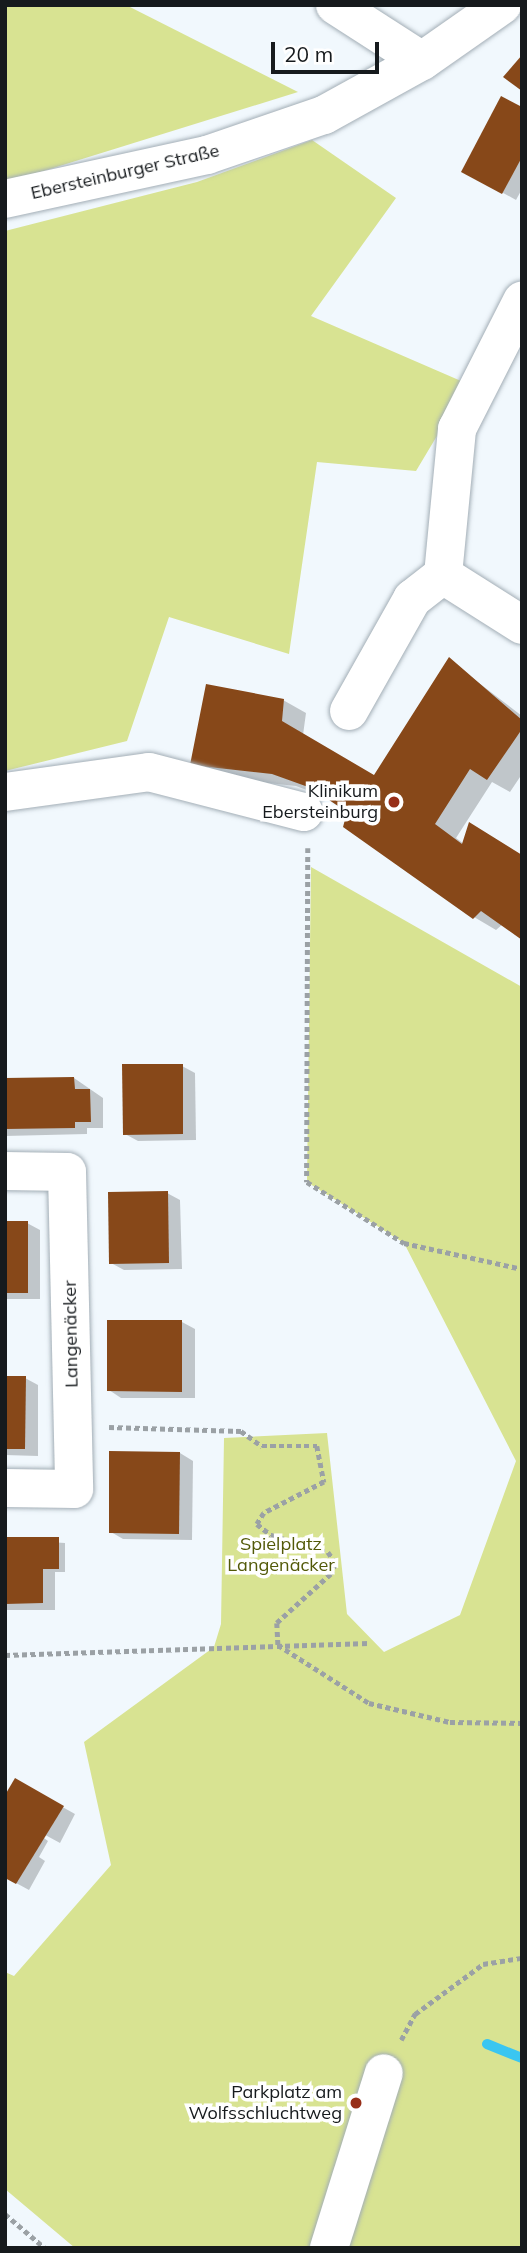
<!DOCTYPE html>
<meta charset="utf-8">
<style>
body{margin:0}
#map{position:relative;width:527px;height:2253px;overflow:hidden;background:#f1f8fd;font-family:Mulish,sans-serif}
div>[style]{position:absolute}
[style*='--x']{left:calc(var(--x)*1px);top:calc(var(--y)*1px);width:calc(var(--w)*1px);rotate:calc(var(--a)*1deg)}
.green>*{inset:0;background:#d8e392}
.shadow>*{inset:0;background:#0003}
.stream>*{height:10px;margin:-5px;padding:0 5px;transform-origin:5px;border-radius:5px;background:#3ac6f1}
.building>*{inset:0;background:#874819}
.path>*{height:4.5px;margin-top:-2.25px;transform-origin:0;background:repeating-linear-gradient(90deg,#9ba1a5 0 5px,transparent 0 8.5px)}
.roads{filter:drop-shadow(0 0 2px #a3aeb6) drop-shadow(0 0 2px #a3aeb6)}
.minor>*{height:38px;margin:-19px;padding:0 19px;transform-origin:19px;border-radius:19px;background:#fff}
.dots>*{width:19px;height:19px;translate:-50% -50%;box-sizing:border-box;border:4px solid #fff;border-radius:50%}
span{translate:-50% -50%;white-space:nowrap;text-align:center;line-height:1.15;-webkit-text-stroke:7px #fff;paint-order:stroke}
.street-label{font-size:18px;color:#161a1d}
.poi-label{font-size:18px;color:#161a1d}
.right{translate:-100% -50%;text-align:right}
.park-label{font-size:18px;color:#525908}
.frame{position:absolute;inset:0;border:7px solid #161a1d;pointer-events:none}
.scale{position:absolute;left:271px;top:42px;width:108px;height:32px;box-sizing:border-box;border:4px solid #161a1d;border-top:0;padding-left:9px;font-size:21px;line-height:24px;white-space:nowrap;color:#161a1d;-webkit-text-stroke:5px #fff;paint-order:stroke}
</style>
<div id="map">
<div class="green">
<div style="clip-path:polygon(5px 5px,126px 5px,298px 92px,5px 183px)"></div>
<div style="clip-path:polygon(312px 140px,396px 198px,311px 316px,468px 384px,416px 471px,317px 462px,289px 654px,169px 617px,127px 741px,5px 771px,5px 231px,197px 182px)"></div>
<div style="clip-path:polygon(311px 867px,522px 987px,522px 2248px,75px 2248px,5px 2189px,5px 1972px,14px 1976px,111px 1865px,84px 1742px,214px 1647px,221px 1624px,224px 1438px,327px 1433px,347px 1614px,384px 1652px,460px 1615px,516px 1461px,404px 1243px,307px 1182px)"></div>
</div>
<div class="shadow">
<div style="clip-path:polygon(522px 108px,522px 189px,516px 200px,463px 171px)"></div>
<div style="clip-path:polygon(449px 660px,522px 716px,522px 774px,510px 792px,492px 782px,456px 838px,464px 844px,503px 924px,496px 930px,474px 917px,328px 798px,296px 786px,214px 777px,192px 764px,283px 700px,306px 713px,303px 735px,375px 777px)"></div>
<div style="clip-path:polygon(182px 1066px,195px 1073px,196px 1140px,138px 1141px,125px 1134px)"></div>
<div style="clip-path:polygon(74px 1078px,103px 1098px,103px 1128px,87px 1128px,87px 1134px,5px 1136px,5px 1080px)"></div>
<div style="clip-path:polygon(167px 1193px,180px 1200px,182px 1269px,124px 1270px,111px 1263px)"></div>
<div style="clip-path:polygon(5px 1223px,27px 1223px,40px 1230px,40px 1299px,5px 1299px)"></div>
<div style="clip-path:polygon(182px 1322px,195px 1329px,195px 1398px,121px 1398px,109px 1390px)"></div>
<div style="clip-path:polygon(5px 1377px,25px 1378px,38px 1385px,38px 1456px,5px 1455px)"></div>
<div style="clip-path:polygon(180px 1453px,193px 1461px,192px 1540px,123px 1539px,111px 1532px)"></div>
<div style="clip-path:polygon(5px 1539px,65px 1543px,65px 1572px,55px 1572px,55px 1610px,5px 1610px)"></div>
<div style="clip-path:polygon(16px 1781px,75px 1814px,60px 1843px,25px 1824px,48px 1841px,39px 1857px,45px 1861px,29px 1890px,5px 1877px)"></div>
</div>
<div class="stream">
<div style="--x:487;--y:2044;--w:38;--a:22"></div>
</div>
<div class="building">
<div style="clip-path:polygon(522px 55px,522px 91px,503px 77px)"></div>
<div style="clip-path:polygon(501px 96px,522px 107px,522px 157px,502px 194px,461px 172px)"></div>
<div style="clip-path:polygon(449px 657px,522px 720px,522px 729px,487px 780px,470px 769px,435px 824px,462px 844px,469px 822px,522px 855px,522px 940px,481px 911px,473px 919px,343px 827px,347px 812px,311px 788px,272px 774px,190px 765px,206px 684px,284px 699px,282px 721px,374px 775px)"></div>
<div style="clip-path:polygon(122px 1064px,183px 1064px,183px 1134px,123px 1135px)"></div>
<div style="clip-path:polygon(74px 1077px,75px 1089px,90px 1089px,91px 1122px,75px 1122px,75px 1128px,5px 1129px,5px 1078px)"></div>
<div style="clip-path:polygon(168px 1191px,169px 1263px,109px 1264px,108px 1192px)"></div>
<div style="clip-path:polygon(5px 1221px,28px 1221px,28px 1293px,5px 1293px)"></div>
<div style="clip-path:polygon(107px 1320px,182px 1320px,182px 1392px,107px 1391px)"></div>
<div style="clip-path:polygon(5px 1376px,26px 1376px,25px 1449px,5px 1449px)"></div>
<div style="clip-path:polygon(109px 1451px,180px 1452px,179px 1534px,109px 1533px)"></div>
<div style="clip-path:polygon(5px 1537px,59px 1537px,59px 1569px,43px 1569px,43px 1603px,5px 1604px)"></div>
<div style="clip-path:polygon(15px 1778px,64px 1806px,16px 1884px,5px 1878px,5px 1795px)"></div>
</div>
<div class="path">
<div style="--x:308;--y:848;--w:334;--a:90.2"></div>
<div style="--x:307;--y:1182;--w:115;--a:32.2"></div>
<div style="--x:404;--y:1243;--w:121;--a:12.4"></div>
<div style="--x:109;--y:1427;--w:132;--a:1.7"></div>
<div style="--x:241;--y:1431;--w:26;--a:36"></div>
<div style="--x:262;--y:1446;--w:55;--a:0"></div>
<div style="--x:317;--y:1446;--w:37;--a:79"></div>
<div style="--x:324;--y:1482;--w:68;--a:152.7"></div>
<div style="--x:264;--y:1513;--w:13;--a:122"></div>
<div style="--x:257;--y:1524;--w:18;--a:38"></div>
<div style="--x:271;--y:1535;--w:59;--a:16.6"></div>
<div style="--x:328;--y:1552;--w:14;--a:54"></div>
<div style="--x:336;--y:1563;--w:12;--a:114"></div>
<div style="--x:331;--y:1574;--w:73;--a:137.8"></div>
<div style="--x:277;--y:1623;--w:22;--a:87"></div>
<div style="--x:278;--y:1645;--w:108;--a:32.5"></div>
<div style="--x:369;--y:1703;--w:83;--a:13.2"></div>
<div style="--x:450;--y:1722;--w:72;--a:0.8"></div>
<div style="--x:5;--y:1655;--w:364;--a:-1.9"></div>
<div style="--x:401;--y:2040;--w:30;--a:-62"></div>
<div style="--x:415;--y:2014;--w:84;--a:-36.3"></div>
<div style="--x:483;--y:1964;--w:39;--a:-9"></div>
<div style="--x:5;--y:2214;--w:52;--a:40.4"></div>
</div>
<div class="roads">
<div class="minor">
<div style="--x:335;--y:5;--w:103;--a:32.8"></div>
<div style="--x:5;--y:199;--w:207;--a:-12.3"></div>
<div style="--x:207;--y:155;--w:124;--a:-18.9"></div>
<div style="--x:324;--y:115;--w:112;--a:-28.9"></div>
<div style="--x:422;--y:61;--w:98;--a:-35"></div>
<div style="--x:443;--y:575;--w:93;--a:32.3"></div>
<div style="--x:349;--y:711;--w:129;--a:-60.6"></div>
<div style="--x:412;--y:599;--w:39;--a:-38"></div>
<div style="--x:443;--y:575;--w:147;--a:-84.5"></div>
<div style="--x:457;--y:429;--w:144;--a:-63.1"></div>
<div style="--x:5;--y:792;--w:145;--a:-7.9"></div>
<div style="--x:149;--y:772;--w:160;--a:14.5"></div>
<div style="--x:5;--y:1171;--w:62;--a:0.9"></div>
<div style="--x:67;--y:1172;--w:317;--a:88.7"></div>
<div style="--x:74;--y:1489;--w:69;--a:-179.2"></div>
<div style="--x:329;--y:2248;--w:183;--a:-72.6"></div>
</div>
</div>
<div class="dots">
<div style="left:394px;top:802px;background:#972e18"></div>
<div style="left:356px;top:2103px;background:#972e18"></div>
</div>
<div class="street-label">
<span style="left:125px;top:172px;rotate:-13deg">Ebersteinburger Straße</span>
<span style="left:71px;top:1334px;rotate:-91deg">Langenäcker</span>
</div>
<div class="poi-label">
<span class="right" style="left:378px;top:802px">Klinikum<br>Ebersteinburg</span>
<span class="right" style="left:342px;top:2103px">Parkplatz am<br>Wolfsschluchtweg</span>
</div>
<div class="park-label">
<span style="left:281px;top:1555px">Spielplatz<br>Langenäcker</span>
</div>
<div class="frame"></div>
<div class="scale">20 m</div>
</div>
